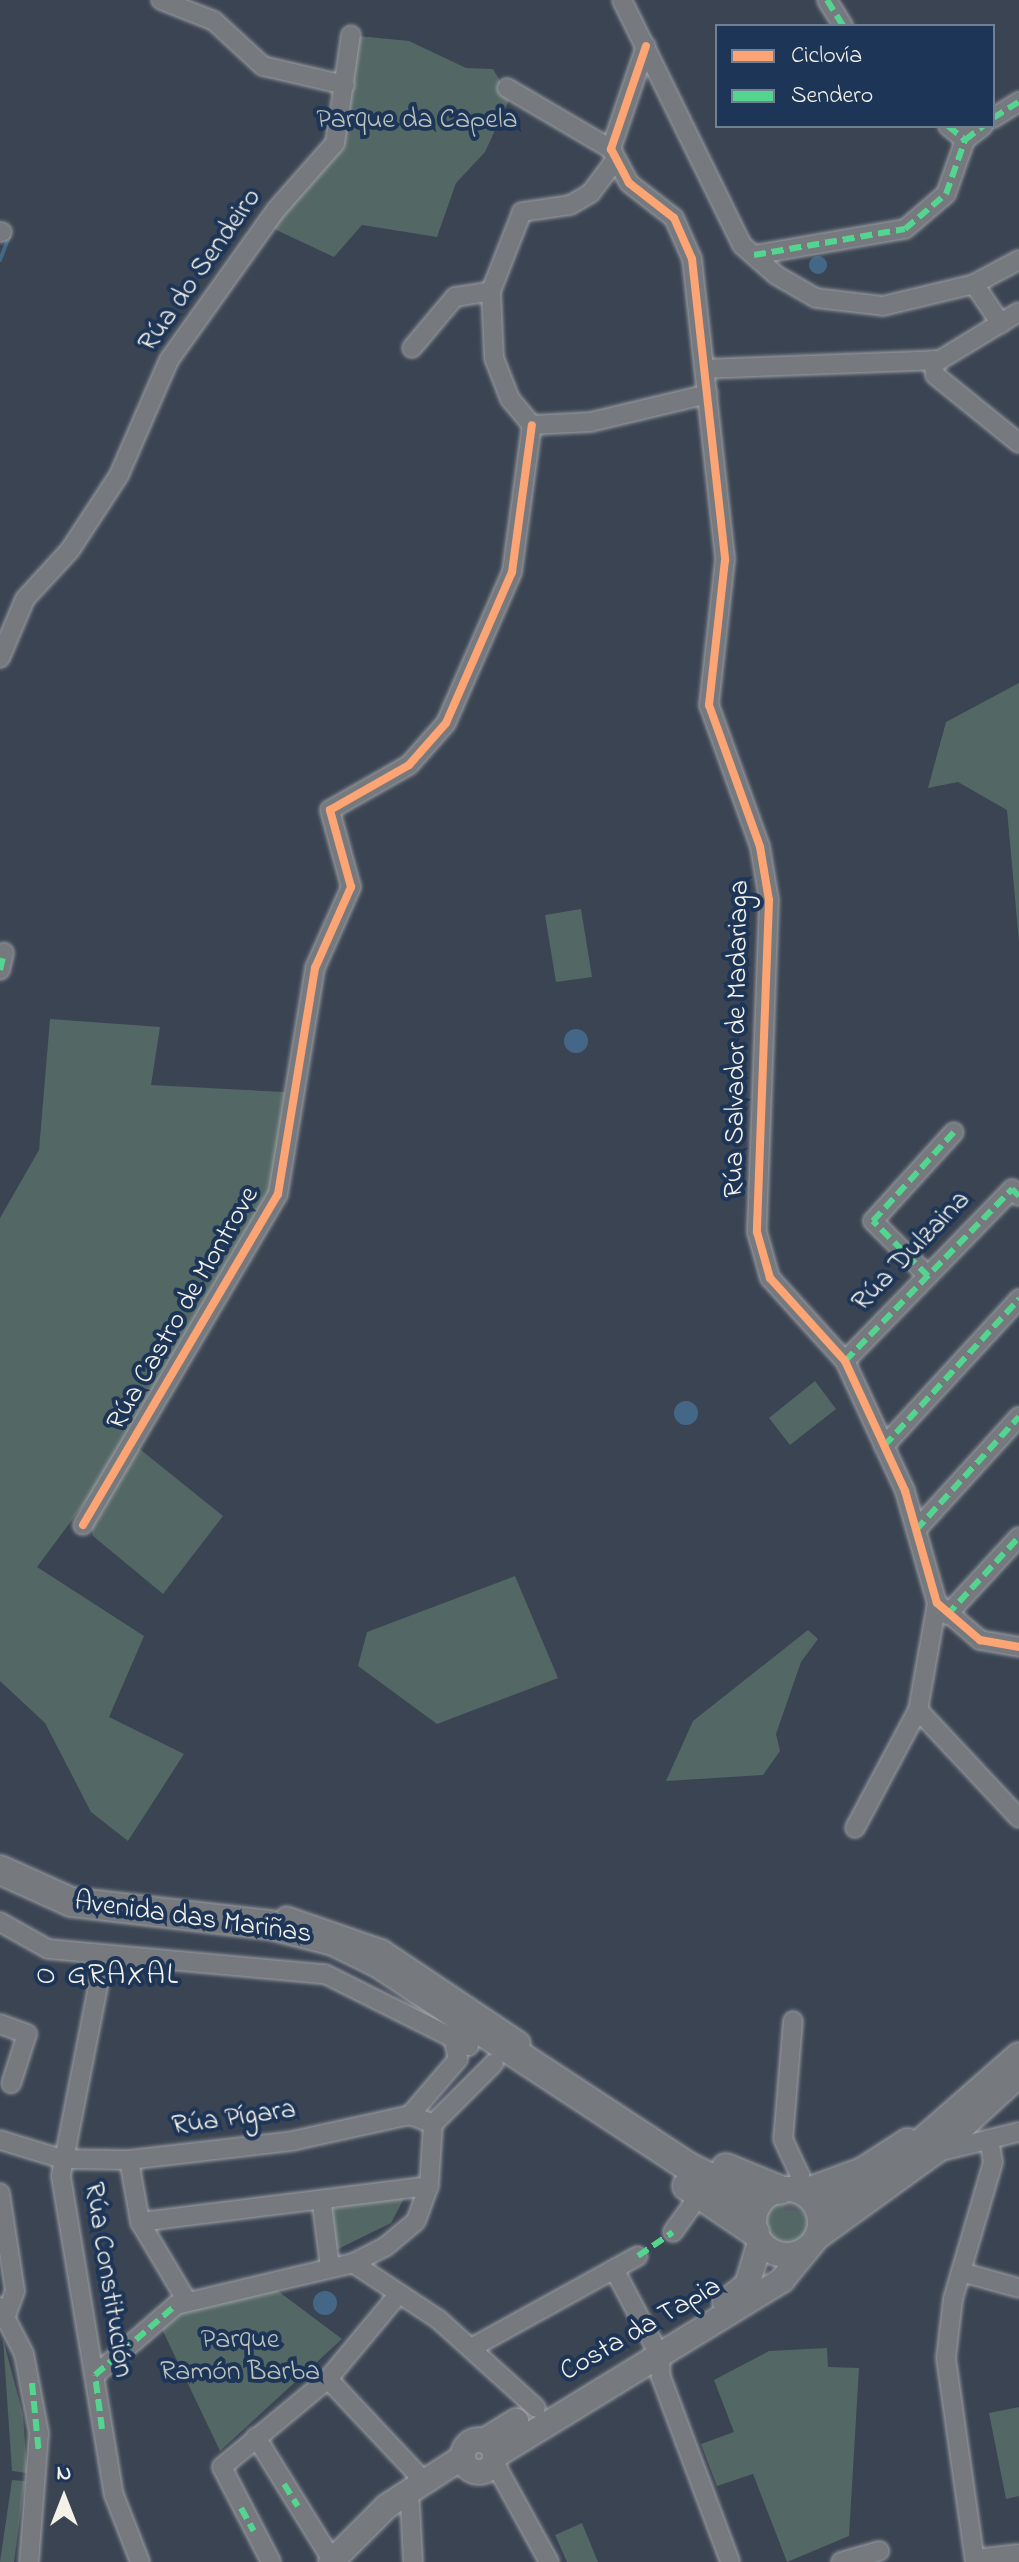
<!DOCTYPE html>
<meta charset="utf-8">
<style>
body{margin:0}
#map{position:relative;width:1019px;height:2562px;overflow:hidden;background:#3b4452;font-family:"Indie Flower",sans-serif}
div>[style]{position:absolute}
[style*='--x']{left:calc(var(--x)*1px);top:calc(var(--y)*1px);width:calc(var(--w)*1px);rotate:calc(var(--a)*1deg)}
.green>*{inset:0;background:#536764}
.round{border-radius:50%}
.water>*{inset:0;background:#446788}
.stream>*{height:4px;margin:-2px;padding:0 2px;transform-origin:2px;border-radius:2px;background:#446788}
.highway-tunnel>*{height:28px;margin-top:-14px;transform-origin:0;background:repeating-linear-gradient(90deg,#575e68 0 28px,transparent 0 42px)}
.roads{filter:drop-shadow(0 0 2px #9fa2a7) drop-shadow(0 0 2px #9fa2a7)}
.minor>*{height:18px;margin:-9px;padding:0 9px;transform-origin:9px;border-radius:9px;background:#767a7f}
.major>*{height:24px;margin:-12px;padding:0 12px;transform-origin:12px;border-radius:12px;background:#767a7f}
.major>.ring{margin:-12px;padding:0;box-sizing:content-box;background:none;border:24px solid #767a7f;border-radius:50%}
.highway>*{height:28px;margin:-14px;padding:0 14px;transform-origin:14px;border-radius:14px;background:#767a7f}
.quiet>*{height:6px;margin-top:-3px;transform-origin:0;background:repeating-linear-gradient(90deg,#53d58f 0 12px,transparent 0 18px)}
.cycleway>*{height:8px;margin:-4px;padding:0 4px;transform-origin:4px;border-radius:4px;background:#fda474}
span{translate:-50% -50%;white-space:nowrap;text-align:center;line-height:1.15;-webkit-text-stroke:8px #1d3557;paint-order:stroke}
.park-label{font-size:28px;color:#bdc2bb}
.street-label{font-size:28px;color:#f4f1e8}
.neighbourhood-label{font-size:30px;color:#f4f1e8;letter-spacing:2px}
.legend{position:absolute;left:715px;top:24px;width:280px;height:104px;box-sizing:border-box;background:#1d3557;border:2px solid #738091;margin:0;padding:10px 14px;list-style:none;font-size:24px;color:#f4f1e8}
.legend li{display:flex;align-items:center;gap:16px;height:40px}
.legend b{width:40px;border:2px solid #738091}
.north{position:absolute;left:24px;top:2458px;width:80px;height:80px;-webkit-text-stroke:6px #1d3557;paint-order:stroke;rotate:0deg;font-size:22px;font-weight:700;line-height:32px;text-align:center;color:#f4f1e8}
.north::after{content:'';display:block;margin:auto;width:28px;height:36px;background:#f4f1e8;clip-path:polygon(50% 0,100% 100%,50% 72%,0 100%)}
</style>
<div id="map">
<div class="green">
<div style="clip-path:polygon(358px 36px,409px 41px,466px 68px,493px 69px,510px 98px,485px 152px,456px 183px,437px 237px,362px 225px,334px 257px,270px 227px,341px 143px)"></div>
<div style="clip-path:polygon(1019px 683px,1019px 942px,1007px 810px,958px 782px,928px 788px,946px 722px)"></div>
<div style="clip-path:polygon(581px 909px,592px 977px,556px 982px,545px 915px)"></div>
<div style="clip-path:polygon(50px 1019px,160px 1027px,151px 1085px,285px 1092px,270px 1190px,107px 1473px,37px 1567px,144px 1636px,109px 1717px,184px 1754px,128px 1841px,91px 1812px,45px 1723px,0 1681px,0 1218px,39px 1150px)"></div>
<div style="clip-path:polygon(815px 1381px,836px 1409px,790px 1445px,769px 1418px)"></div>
<div style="clip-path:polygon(136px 1446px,223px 1516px,163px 1594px,93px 1536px,89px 1519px)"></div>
<div style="clip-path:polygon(515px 1576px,558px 1678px,437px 1724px,358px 1666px,367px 1632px)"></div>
<div style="clip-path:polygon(808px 1630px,818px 1639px,801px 1662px,776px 1734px,780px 1751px,763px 1775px,666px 1781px,693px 1721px)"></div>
<div style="clip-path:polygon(409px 2189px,391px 2223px,336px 2250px,330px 2209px)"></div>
<div class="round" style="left:764px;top:2202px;width:44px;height:44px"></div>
<div style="clip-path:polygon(274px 2288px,342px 2339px,220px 2451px,160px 2325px,182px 2311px)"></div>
<div style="clip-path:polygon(3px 2339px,23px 2415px,27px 2473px,12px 2471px)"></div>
<div style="clip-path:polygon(827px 2348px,828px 2367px,859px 2368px,849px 2536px,787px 2562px,753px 2474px,717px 2486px,701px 2444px,734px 2432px,714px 2380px,769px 2351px)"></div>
<div style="clip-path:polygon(1019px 2407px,1019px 2496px,1006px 2499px,989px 2413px)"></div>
<div style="clip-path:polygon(12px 2480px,25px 2481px,14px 2562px,0 2562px)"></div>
<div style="clip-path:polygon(582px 2523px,598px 2562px,567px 2562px,555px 2535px)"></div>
</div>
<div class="water">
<div class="round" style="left:809px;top:256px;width:18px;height:18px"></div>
<div class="round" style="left:564px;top:1029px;width:24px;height:24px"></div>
<div class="round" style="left:674px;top:1401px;width:24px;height:24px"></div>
<div class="round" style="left:313px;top:2291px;width:24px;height:24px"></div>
</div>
<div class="stream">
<div style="--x:0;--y:260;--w:25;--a:-69"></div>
</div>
<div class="highway-tunnel">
<div style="--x:743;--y:2194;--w:84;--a:3.4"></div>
</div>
<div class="roads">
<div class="minor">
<div style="--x:161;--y:0;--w:57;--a:21.6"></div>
<div style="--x:214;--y:21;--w:67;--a:42.6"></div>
<div style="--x:263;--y:66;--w:84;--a:13"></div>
<div style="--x:622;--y:0;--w:273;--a:63.9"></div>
<div style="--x:742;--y:245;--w:45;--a:41.4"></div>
<div style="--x:776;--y:275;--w:46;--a:29.9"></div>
<div style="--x:816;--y:298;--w:67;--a:6.8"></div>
<div style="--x:883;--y:306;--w:94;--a:-13.6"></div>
<div style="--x:974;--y:284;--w:51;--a:-28.1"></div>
<div style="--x:827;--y:0;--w:31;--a:58"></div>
<div style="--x:646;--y:46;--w:109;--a:108.8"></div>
<div style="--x:611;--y:149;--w:38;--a:62"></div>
<div style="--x:629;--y:183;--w:57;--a:37.9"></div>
<div style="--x:674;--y:218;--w:45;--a:66.3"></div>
<div style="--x:692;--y:259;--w:303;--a:83.7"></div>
<div style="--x:725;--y:560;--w:146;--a:96.3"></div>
<div style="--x:709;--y:705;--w:151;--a:70.2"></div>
<div style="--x:760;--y:847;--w:54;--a:80.4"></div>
<div style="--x:769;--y:900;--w:332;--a:92.1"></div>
<div style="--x:757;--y:1232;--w:48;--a:74.2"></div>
<div style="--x:770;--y:1278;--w:112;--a:47.9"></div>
<div style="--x:845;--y:1361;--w:143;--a:65.2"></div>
<div style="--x:905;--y:1491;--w:116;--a:74.1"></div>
<div style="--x:937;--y:1603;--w:57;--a:40.7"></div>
<div style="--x:980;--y:1640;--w:40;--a:10"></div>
<div style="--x:507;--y:88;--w:121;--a:30.4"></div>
<div style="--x:993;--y:118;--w:31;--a:-32"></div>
<div style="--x:948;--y:126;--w:22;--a:39"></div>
<div style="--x:614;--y:162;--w:39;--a:127"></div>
<div style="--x:591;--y:193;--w:24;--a:150"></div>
<div style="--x:570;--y:205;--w:49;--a:171.7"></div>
<div style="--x:522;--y:212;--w:85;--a:111.4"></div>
<div style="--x:491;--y:291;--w:67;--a:87.4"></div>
<div style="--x:494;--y:358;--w:44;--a:68.7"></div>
<div style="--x:510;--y:399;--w:34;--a:50"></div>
<div style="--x:532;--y:425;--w:59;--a:-2.9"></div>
<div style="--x:591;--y:422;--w:120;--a:-13.5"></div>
<div style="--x:0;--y:232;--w:2;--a:0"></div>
<div style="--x:754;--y:255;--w:153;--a:-9.8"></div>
<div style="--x:905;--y:229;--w:54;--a:-40.5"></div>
<div style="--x:946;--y:194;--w:57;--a:-70.6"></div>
<div style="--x:965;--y:140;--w:23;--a:-38"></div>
<div style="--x:974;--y:284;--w:48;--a:56"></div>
<div style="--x:412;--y:348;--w:67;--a:-49.9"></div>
<div style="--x:455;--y:297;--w:36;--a:-9"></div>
<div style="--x:933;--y:360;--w:15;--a:82"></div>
<div style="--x:935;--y:375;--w:108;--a:39"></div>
<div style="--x:705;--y:369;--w:235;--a:-2.2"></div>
<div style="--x:940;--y:360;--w:92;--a:-31.3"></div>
<div style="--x:0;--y:658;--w:64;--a:-67"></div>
<div style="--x:25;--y:599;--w:67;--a:-47.4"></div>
<div style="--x:70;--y:550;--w:90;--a:-56.8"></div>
<div style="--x:119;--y:475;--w:125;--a:-66.5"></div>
<div style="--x:169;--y:360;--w:184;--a:-54.5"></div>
<div style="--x:276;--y:210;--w:89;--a:-48.6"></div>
<div style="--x:335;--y:143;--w:109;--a:-81.6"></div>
<div style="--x:0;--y:970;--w:18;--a:-77"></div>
<div style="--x:928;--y:1276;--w:78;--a:-135"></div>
<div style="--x:873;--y:1221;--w:120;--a:-47.7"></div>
<div style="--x:845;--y:1361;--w:240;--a:-45.8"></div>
<div style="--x:1012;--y:1189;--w:10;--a:45"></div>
<div style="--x:884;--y:1446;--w:200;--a:-47.4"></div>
<div style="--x:83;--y:1525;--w:384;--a:-59.5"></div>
<div style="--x:278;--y:1194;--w:229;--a:-80.7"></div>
<div style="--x:315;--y:968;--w:89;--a:-66"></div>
<div style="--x:351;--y:887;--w:80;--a:-105.3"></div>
<div style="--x:330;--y:810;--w:91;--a:-29.7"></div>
<div style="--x:409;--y:765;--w:56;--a:-48.6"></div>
<div style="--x:446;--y:723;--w:165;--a:-66.4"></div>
<div style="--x:512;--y:572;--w:148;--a:-82.3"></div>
<div style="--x:916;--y:1530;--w:153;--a:-47.7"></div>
<div style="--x:947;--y:1615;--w:106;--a:-47.3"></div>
<div style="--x:918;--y:1710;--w:148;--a:46.9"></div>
<div style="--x:855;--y:1828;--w:134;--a:-61.9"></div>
<div style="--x:918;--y:1710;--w:109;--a:-79.9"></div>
<div style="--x:286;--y:1916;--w:102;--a:19"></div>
<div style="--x:382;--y:1949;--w:167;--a:33.8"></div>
<div style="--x:0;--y:1922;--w:55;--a:29.4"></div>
<div style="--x:48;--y:1949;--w:278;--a:5.2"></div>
<div style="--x:325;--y:1974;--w:161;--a:26.6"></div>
<div style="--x:104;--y:1956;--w:224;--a:101.1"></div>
<div style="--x:61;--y:2176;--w:323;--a:80.6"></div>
<div style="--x:114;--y:2495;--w:72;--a:68.8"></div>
<div style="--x:793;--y:2021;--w:118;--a:94.8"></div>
<div style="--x:783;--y:2139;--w:40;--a:65"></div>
<div style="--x:800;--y:2175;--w:16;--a:97"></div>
<div style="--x:0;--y:2024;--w:29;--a:20"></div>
<div style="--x:27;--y:2034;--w:52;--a:107.7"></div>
<div style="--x:410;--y:2115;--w:74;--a:-49.4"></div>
<div style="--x:458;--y:2059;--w:18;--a:-103"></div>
<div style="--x:0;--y:2140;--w:65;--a:17"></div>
<div style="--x:62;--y:2159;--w:67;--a:0.9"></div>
<div style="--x:129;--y:2160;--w:164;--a:-6.6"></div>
<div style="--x:292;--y:2141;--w:121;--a:-12.4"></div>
<div style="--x:410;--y:2115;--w:25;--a:21"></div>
<div style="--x:938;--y:2152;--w:83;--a:-13.9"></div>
<div style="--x:129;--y:2160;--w:63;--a:79.9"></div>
<div style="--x:140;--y:2222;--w:92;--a:59.3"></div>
<div style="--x:0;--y:2193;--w:99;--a:81.3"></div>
<div style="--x:15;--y:2291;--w:27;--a:110"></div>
<div style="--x:322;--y:2205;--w:63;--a:82.6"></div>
<div style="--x:140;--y:2222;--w:291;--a:-7.1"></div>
<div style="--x:673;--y:2232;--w:47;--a:-54.6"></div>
<div style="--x:353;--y:2263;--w:102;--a:33.4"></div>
<div style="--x:438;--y:2319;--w:132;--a:42.2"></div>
<div style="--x:614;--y:2269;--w:84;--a:62.2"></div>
<div style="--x:961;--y:2272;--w:60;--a:15.4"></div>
<div style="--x:0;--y:2307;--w:53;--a:62.9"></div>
<div style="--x:24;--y:2354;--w:80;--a:79.2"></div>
<div style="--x:39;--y:2433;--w:129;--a:94.4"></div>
<div style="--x:473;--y:2347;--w:188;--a:-28.9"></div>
<div style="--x:660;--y:2354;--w:23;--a:88"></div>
<div style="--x:661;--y:2377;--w:197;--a:69.5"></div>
<div style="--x:95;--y:2375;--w:107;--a:-40.8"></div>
<div style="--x:176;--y:2305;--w:182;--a:-13.3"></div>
<div style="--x:353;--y:2263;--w:36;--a:-27"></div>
<div style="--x:385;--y:2247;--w:40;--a:-40"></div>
<div style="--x:416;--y:2221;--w:37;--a:-70"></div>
<div style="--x:429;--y:2186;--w:62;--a:-86.3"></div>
<div style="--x:433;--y:2124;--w:86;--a:-45"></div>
<div style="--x:328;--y:2379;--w:137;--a:46.8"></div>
<div style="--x:256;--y:2437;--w:145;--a:58.3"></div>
<div style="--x:494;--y:2462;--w:114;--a:61.2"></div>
<div style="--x:410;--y:2504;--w:58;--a:87"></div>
<div style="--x:975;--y:2559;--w:44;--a:-6.5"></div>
<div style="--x:271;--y:2562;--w:107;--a:-117.3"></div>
<div style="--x:222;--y:2467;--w:138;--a:-39.7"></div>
<div style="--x:328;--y:2379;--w:107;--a:-50.3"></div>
<div style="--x:841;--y:2562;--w:40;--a:-16"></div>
<div style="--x:975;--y:2562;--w:206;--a:-98.1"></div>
<div style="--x:946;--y:2358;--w:59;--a:-83.2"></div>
<div style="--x:953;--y:2299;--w:143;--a:-73.7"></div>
<div style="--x:993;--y:2162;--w:23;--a:-100"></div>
</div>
<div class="major">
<div class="ring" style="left:754px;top:2189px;width:42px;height:42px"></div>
<div style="--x:802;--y:2192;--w:64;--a:-20.1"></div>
<div style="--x:862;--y:2170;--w:54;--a:-32.8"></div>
<div style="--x:816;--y:2238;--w:147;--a:-35.9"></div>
<div style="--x:935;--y:2152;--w:114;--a:-42.5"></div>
<div style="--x:725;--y:2302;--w:28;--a:-38"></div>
<div style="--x:747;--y:2285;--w:45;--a:-73.2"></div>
<div class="ring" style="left:463px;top:2440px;width:8px;height:8px"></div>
<div style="--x:484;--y:2441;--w:38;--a:-32"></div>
<div style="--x:495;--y:2456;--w:337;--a:-31.5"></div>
<div style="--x:782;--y:2280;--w:43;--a:-50.7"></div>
<div style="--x:331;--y:2562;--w:79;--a:-45"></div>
<div style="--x:387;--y:2506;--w:90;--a:-32.8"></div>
</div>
<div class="highway">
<div style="--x:0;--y:1870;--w:78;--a:24.3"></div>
<div style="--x:71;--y:1902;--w:200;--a:6.6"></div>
<div style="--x:270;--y:1925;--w:65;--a:14.3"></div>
<div style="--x:333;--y:1941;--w:50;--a:26.1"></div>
<div style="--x:378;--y:1963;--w:370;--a:33.3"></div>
<div style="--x:687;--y:2166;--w:63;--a:26.6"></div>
<div style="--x:726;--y:2168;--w:58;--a:22.2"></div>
<div style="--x:687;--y:2186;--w:82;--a:34.1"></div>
<div style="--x:827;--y:2199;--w:64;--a:-23"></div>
<div style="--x:886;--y:2174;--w:177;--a:-41.3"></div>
</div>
</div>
<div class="quiet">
<div style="--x:827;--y:0;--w:31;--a:58"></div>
<div style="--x:993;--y:118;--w:31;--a:-32"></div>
<div style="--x:948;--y:126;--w:22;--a:39"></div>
<div style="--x:754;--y:255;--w:153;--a:-9.8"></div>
<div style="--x:905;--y:229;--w:54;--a:-40.5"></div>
<div style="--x:946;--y:194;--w:57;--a:-70.6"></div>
<div style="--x:965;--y:140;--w:23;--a:-38"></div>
<div style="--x:0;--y:970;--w:18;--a:-77"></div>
<div style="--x:928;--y:1276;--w:78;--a:-135"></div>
<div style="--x:873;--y:1221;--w:120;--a:-47.7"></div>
<div style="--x:845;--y:1361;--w:240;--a:-45.8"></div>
<div style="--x:1012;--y:1189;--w:10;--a:45"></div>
<div style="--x:884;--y:1446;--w:200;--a:-47.4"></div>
<div style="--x:916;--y:1530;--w:153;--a:-47.7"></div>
<div style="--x:947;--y:1615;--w:106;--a:-47.3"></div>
<div style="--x:638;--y:2256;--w:42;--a:-34.4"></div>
<div style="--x:32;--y:2383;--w:71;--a:84.4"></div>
<div style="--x:102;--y:2429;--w:54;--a:-97.4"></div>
<div style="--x:95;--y:2375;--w:107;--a:-40.8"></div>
<div style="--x:284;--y:2484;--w:26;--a:58"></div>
<div style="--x:241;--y:2508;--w:26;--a:61"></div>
</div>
<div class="cycleway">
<div style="--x:646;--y:46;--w:109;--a:108.8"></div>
<div style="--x:611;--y:149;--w:38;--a:62"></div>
<div style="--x:629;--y:183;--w:57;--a:37.9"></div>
<div style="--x:674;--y:218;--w:45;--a:66.3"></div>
<div style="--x:692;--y:259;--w:303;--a:83.7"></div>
<div style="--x:725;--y:560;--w:146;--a:96.3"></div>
<div style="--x:709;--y:705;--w:151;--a:70.2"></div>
<div style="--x:760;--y:847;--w:54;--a:80.4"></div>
<div style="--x:769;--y:900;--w:332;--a:92.1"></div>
<div style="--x:757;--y:1232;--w:48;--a:74.2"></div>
<div style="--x:770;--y:1278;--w:112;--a:47.9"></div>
<div style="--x:845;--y:1361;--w:143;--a:65.2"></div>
<div style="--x:905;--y:1491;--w:116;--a:74.1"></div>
<div style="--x:937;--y:1603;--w:57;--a:40.7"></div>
<div style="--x:980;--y:1640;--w:40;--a:10"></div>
<div style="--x:83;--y:1525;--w:384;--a:-59.5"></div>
<div style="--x:278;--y:1194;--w:229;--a:-80.7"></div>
<div style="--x:315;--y:968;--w:89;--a:-66"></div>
<div style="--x:351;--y:887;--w:80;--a:-105.3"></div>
<div style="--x:330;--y:810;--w:91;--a:-29.7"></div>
<div style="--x:409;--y:765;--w:56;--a:-48.6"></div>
<div style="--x:446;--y:723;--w:165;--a:-66.4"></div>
<div style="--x:512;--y:572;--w:148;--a:-82.3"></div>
</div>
<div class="park-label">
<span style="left:417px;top:121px">Parque da Capela</span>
<span style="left:240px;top:2357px">Parque<br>Ramón Barba</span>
</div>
<div class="street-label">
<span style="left:201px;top:271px;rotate:-55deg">Rúa do Sendeiro</span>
<span style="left:738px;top:1039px;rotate:-89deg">Rúa Salvador de Madariaga</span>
<span style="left:912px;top:1252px;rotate:-46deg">Rúa Dulzaina</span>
<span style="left:184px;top:1309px;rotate:-60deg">Rúa Castro de Montrove</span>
<span style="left:193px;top:1919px;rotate:8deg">Avenida das Mariñas</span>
<span style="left:234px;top:2119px;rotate:-8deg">Rúa Pígara</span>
<span style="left:107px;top:2280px;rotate:81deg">Rúa Constitución</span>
<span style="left:641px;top:2330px;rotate:-30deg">Costa da Tapia</span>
</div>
<div class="neighbourhood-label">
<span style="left:108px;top:1976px">O GRAXAL</span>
</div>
<ul class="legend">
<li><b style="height:10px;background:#fda474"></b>Ciclovía</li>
<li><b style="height:10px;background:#53d58f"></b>Sendero</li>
</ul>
<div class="north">N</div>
</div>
